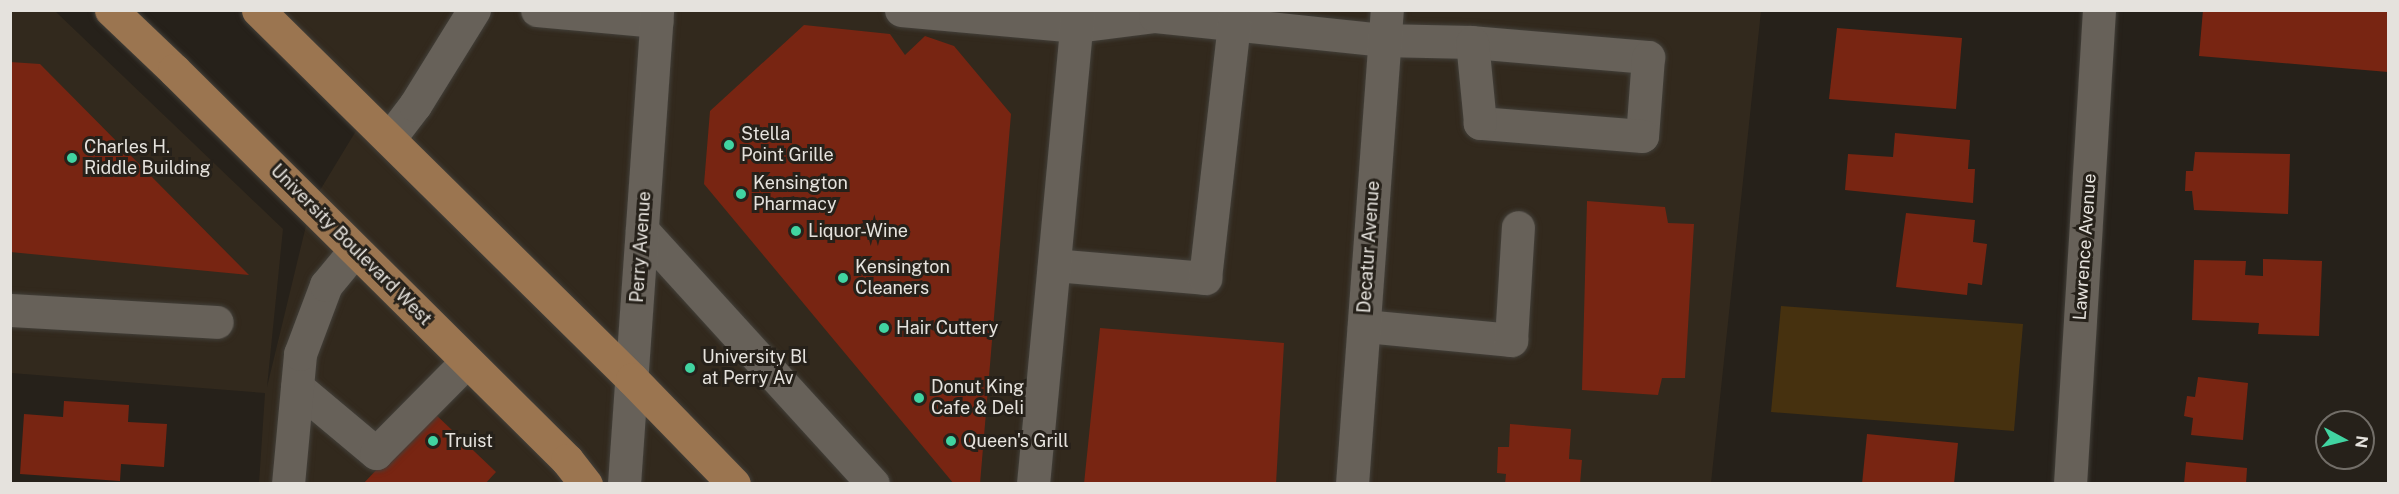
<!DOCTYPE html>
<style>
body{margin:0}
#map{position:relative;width:2399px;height:494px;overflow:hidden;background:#26211a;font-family:"Public Sans",sans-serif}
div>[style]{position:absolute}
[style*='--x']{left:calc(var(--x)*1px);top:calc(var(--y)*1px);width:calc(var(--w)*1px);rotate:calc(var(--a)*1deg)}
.built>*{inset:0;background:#32291d}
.green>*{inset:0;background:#46310f}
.building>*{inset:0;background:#782512}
.roads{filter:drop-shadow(0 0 2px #423f39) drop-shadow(0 0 2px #423f39)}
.minor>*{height:33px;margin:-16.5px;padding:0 16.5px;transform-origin:16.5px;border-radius:16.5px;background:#676159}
.major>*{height:33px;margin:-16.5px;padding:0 16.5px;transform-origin:16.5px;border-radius:16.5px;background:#9b7550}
.dots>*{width:16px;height:16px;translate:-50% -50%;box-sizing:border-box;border:3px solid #26211a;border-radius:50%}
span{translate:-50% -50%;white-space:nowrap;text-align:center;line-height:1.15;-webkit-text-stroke:6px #26211a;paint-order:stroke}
.poi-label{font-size:18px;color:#e5e2dd}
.left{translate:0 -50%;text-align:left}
.street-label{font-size:18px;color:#e5e2dd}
.frame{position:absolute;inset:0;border:12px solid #e5e2dd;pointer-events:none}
.north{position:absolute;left:2315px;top:410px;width:60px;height:60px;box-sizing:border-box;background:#26211a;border:2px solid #726e68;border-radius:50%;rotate:97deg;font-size:16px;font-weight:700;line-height:24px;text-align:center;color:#e5e2dd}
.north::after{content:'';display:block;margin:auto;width:21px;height:27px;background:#41d4a1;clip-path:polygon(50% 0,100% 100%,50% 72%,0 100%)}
</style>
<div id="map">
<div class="built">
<div style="clip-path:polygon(10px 11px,55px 11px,283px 229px,267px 387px,311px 205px,365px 116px,258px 11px,1387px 11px,1344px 483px,259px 483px,265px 393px,11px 373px)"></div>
<div style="clip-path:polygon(1397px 11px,1761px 11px,1711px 483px,1348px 484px)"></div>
</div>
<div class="green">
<div style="clip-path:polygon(1781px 306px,2023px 324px,2014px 431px,1771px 412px)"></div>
</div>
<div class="building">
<div style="clip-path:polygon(2203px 10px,2388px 10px,2388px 72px,2199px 56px)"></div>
<div style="clip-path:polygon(804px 25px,890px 34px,905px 55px,925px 36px,954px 46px,1011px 114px,980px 484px,954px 484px,704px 184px,710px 111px)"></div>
<div style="clip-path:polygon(1837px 28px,1962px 38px,1956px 109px,1829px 99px)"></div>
<div style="clip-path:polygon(10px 62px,40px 64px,249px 275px,10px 252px)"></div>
<div style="clip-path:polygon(1895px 133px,1970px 140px,1968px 169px,1975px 169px,1973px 203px,1845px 190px,1848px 154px,1893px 157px)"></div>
<div style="clip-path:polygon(2195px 152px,2290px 154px,2288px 214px,2194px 210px,2192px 191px,2185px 191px,2186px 171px,2193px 171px)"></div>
<div style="clip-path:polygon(1587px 201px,1665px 207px,1668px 223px,1694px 224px,1685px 378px,1662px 378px,1658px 395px,1582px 390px)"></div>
<div style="clip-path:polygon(1906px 213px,1975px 220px,1973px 242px,1987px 244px,1982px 285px,1968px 283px,1967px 295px,1896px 287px)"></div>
<div style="clip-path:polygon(2263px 259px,2322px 261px,2319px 336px,2258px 334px,2259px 323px,2192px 320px,2194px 260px,2246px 261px,2245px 275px,2263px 276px)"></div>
<div style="clip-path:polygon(1100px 328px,1284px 343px,1276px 484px,1084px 484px)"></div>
<div style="clip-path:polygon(2198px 377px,2248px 383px,2243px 440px,2191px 435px,2193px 418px,2184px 416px,2187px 396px,2195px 397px)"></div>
<div style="clip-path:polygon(64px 401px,129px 405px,128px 422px,167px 424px,164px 467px,121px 464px,120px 481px,20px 474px,24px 414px,63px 417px)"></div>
<div style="clip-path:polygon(432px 411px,496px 472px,485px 484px,363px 484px)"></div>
<div style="clip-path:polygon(1510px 424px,1571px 429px,1569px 459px,1582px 460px,1580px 484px,1505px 484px,1506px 474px,1497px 473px,1498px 447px,1509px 447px)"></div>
<div style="clip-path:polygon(1867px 434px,1958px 443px,1954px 484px,1862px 484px)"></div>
<div style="clip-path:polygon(2186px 462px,2247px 468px,2246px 484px,2184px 484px)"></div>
</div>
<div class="roads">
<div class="minor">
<div style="--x:537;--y:10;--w:120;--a:5.3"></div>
<div style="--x:901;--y:10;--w:177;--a:5.2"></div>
<div style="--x:1077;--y:26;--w:79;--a:-7.3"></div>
<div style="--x:1155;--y:16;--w:231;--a:6"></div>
<div style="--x:1385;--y:40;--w:87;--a:1.3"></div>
<div style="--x:1472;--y:42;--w:177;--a:4.9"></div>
<div style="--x:1648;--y:57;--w:79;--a:94.3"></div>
<div style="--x:1642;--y:136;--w:163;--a:-175.4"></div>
<div style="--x:1480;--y:123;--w:81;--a:-95.6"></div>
<div style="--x:389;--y:139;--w:43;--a:-52.6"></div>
<div style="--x:415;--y:105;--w:112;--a:-58.2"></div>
<div style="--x:642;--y:230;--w:343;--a:47.7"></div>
<div style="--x:1054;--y:265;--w:152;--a:4.9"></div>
<div style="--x:1205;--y:278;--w:255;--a:-83.5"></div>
<div style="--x:10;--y:310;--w:207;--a:3.3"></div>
<div style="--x:1364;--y:326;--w:148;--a:5.4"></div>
<div style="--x:1511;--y:340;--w:113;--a:-86.5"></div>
<div style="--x:297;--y:387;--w:103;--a:39.9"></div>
<div style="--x:376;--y:453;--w:129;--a:-45.3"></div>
<div style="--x:288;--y:484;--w:131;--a:-84.7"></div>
<div style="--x:300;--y:354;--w:74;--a:-69.4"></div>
<div style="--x:326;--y:285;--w:45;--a:-50.4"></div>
<div style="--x:624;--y:484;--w:475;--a:-86"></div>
<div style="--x:1033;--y:484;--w:476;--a:-84.6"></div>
<div style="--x:1352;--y:484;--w:475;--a:-85.8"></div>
<div style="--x:2070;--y:484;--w:475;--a:-86.5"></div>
</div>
<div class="major">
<div style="--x:111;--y:10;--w:87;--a:43.6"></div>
<div style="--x:174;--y:70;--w:554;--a:44.78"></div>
<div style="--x:567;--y:460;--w:31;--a:52"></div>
<div style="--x:258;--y:10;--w:525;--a:44.61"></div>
<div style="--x:632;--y:379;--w:146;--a:45.8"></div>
</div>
</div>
<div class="dots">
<div style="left:729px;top:145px;background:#41d4a1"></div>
<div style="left:72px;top:158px;background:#41d4a1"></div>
<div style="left:741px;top:194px;background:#41d4a1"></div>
<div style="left:796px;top:231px;background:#41d4a1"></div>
<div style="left:843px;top:278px;background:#41d4a1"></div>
<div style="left:884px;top:328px;background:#41d4a1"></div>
<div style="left:690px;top:368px;background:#41d4a1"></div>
<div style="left:919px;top:398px;background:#41d4a1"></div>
<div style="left:433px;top:441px;background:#41d4a1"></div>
<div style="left:951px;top:441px;background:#41d4a1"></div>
</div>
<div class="poi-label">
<span class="left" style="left:741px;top:145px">Stella<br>Point Grille</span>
<span class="left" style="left:84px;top:158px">Charles H.<br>Riddle Building</span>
<span class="left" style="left:753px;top:194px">Kensington<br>Pharmacy</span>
<span class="left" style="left:808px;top:231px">Liquor-Wine</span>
<span class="left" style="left:855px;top:278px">Kensington<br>Cleaners</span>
<span class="left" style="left:896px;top:328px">Hair Cuttery</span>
<span class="left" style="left:702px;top:368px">University Bl<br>at Perry Av</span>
<span class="left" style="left:931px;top:398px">Donut King<br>Cafe &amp; Deli</span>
<span class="left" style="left:445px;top:441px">Truist</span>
<span class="left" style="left:963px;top:441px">Queen's Grill</span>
</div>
<div class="street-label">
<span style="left:351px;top:245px;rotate:45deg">University Boulevard West</span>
<span style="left:641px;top:247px;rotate:-86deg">Perry Avenue</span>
<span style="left:1369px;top:247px;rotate:-86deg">Decatur Avenue</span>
<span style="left:2085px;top:247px;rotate:-86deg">Lawrence Avenue</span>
</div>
<div class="frame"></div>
<div class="north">N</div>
</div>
